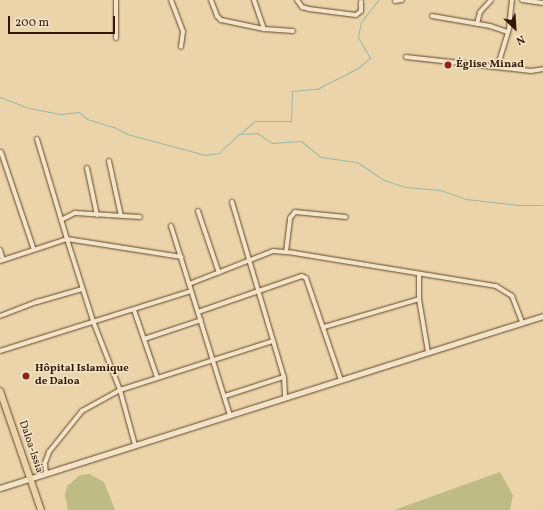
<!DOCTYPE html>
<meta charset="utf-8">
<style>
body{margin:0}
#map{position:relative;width:543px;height:510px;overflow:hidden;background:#ecd4aa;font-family:Vollkorn,serif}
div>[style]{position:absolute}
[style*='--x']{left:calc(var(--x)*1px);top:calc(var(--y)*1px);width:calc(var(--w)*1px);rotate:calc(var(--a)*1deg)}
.green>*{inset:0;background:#bfbb84}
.stream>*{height:1px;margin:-0.5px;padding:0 0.5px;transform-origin:0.5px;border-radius:0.5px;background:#99b8aa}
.roads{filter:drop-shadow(0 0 1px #61472a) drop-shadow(0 0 1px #61472a)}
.minor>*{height:4px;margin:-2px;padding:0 2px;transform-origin:2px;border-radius:2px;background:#f3e3c8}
.tertiary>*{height:5px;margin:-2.5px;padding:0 2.5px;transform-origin:2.5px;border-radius:2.5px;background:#f3e3c8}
.primary>*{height:6px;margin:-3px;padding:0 3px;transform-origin:3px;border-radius:3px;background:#ecd4aa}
.dots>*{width:11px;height:11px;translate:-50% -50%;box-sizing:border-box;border:2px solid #f3e3c8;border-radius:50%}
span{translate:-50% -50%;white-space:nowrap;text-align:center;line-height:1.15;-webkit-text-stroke:3px #f3e3c8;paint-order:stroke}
.poi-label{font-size:11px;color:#331800;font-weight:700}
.left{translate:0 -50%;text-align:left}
.street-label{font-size:11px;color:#331800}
.north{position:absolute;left:495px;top:8px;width:40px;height:40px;-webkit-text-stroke:3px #f3e3c8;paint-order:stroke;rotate:155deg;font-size:11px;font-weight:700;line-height:16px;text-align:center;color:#331800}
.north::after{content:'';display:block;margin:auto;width:14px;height:18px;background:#331800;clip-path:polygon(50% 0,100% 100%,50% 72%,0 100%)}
.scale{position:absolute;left:8px;top:16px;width:107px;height:18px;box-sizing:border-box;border:2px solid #331800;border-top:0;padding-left:5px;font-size:12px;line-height:14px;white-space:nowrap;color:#331800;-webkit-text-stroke:3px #f3e3c8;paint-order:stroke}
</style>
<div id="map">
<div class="green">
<div style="clip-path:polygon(500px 472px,513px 495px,510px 510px,394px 510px)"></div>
<div style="clip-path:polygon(89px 474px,104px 482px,115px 510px,68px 510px,65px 495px,67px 486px,80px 475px)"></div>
</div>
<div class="stream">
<div style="--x:0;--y:97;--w:31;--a:21"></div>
<div style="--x:29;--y:108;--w:33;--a:11"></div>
<div style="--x:61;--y:114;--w:18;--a:-6"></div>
<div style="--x:79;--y:112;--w:11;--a:41"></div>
<div style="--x:87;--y:119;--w:28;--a:17"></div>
<div style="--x:114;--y:127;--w:15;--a:28"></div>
<div style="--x:127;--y:134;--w:81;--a:15.1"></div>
<div style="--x:205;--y:155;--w:14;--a:-8"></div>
<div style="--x:219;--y:153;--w:28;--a:-44"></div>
<div style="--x:239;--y:134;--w:18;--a:-3"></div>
<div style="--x:257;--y:133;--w:18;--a:34"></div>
<div style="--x:272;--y:143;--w:29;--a:-4"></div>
<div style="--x:301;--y:141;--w:26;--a:39"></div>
<div style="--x:321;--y:157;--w:36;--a:8"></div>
<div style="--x:357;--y:162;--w:32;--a:34"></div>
<div style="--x:384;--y:180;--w:23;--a:18"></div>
<div style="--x:406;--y:187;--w:34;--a:5"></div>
<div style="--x:440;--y:190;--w:28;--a:19"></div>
<div style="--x:466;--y:199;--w:53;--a:6.5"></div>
<div style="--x:519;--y:205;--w:24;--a:0"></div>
<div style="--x:241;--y:133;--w:18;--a:-41"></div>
<div style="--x:255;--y:121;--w:36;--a:0"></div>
<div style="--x:291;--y:121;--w:30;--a:-88"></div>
<div style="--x:292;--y:91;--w:25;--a:-5"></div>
<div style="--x:317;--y:89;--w:46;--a:-27.1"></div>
<div style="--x:358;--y:68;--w:16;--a:-40"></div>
<div style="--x:370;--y:58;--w:24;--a:-120"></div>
<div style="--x:358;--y:37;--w:15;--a:-79"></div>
<div style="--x:361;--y:22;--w:28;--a:-52"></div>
</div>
<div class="roads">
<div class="minor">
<div style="--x:171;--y:0;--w:34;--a:69"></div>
<div style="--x:183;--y:32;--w:15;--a:98"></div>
<div style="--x:211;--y:0;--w:17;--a:69"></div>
<div style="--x:217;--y:16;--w:6;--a:45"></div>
<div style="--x:221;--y:20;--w:44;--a:11.8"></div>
<div style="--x:264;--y:29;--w:29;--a:4"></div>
<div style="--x:254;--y:0;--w:31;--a:71"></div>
<div style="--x:297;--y:0;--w:9;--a:54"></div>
<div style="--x:302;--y:7;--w:7;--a:16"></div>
<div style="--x:309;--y:9;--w:47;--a:7.3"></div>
<div style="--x:356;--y:15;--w:6;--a:-39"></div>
<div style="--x:361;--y:11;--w:9;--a:-90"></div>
<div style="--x:522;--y:0;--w:21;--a:8"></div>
<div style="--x:395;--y:1;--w:7;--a:-8"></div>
<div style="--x:432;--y:16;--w:59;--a:9.8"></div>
<div style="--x:490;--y:26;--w:18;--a:19"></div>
<div style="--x:477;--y:24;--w:12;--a:-76"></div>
<div style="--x:480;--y:12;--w:16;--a:-47"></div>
<div style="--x:116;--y:38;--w:38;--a:-90"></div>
<div style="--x:406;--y:57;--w:126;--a:6.4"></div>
<div style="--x:531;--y:71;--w:12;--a:-9"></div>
<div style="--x:498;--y:65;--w:39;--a:-73"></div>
<div style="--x:509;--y:28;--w:28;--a:-84"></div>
<div style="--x:37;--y:139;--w:104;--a:73.3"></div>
<div style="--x:67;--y:239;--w:116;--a:8.9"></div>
<div style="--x:1;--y:152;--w:103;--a:71.4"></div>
<div style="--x:109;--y:161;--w:56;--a:77.7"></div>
<div style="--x:87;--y:168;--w:48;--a:78"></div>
<div style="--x:232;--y:202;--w:183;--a:73.5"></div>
<div style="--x:284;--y:377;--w:21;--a:87"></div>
<div style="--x:198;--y:211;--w:65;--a:71.3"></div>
<div style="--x:61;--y:220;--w:16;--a:-27"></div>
<div style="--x:75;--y:213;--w:65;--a:3.5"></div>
<div style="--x:171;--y:226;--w:198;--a:72.7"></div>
<div style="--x:0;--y:250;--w:10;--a:73"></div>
<div style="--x:286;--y:252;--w:34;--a:-83"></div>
<div style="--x:290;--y:218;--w:8;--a:-50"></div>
<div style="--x:295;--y:212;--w:51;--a:5.6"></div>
<div style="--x:0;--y:261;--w:71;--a:-18.2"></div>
<div style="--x:67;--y:239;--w:86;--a:72.4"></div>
<div style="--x:93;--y:321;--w:74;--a:68.6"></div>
<div style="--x:120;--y:390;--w:57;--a:74.7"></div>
<div style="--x:419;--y:275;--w:24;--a:90"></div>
<div style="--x:419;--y:299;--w:54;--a:80.4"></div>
<div style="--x:189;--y:284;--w:90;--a:-21.4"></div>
<div style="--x:273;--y:251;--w:21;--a:5"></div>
<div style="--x:294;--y:253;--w:205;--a:9.3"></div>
<div style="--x:496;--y:286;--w:19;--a:32"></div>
<div style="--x:512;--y:296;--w:28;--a:69"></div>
<div style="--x:134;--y:310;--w:71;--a:71.1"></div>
<div style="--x:198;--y:312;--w:110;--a:-19.1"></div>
<div style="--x:302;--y:276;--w:4;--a:27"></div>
<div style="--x:306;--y:278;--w:108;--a:71.1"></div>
<div style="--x:0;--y:316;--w:40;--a:-21"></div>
<div style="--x:37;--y:302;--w:47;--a:-16.1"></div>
<div style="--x:324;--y:327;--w:99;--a:-16.4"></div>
<div style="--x:144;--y:339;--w:60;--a:-18.4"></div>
<div style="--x:0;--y:351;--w:200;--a:-17.4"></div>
<div style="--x:225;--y:396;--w:62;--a:-17.9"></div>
<div style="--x:46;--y:473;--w:10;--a:-96"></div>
<div style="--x:45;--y:463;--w:12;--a:-70"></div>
<div style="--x:49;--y:452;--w:53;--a:-51.2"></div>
<div style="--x:82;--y:411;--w:43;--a:-28.9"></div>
<div style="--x:120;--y:390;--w:161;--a:-17.8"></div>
</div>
<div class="tertiary">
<div style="--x:0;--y:488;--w:570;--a:-17.58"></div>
</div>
<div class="primary">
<div style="--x:0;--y:391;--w:126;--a:71"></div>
</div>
</div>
<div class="dots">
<div style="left:448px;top:65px;background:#8f2418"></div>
<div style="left:26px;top:376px;background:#8f2418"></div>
</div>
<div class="poi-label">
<span class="left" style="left:456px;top:65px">Église Minad</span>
<span class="left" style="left:35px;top:376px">Hôpital Islamique<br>de Daloa</span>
</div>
<div class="street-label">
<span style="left:30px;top:447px;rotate:71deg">Daloa-Issia</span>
</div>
<div class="north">N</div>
<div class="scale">200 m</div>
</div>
